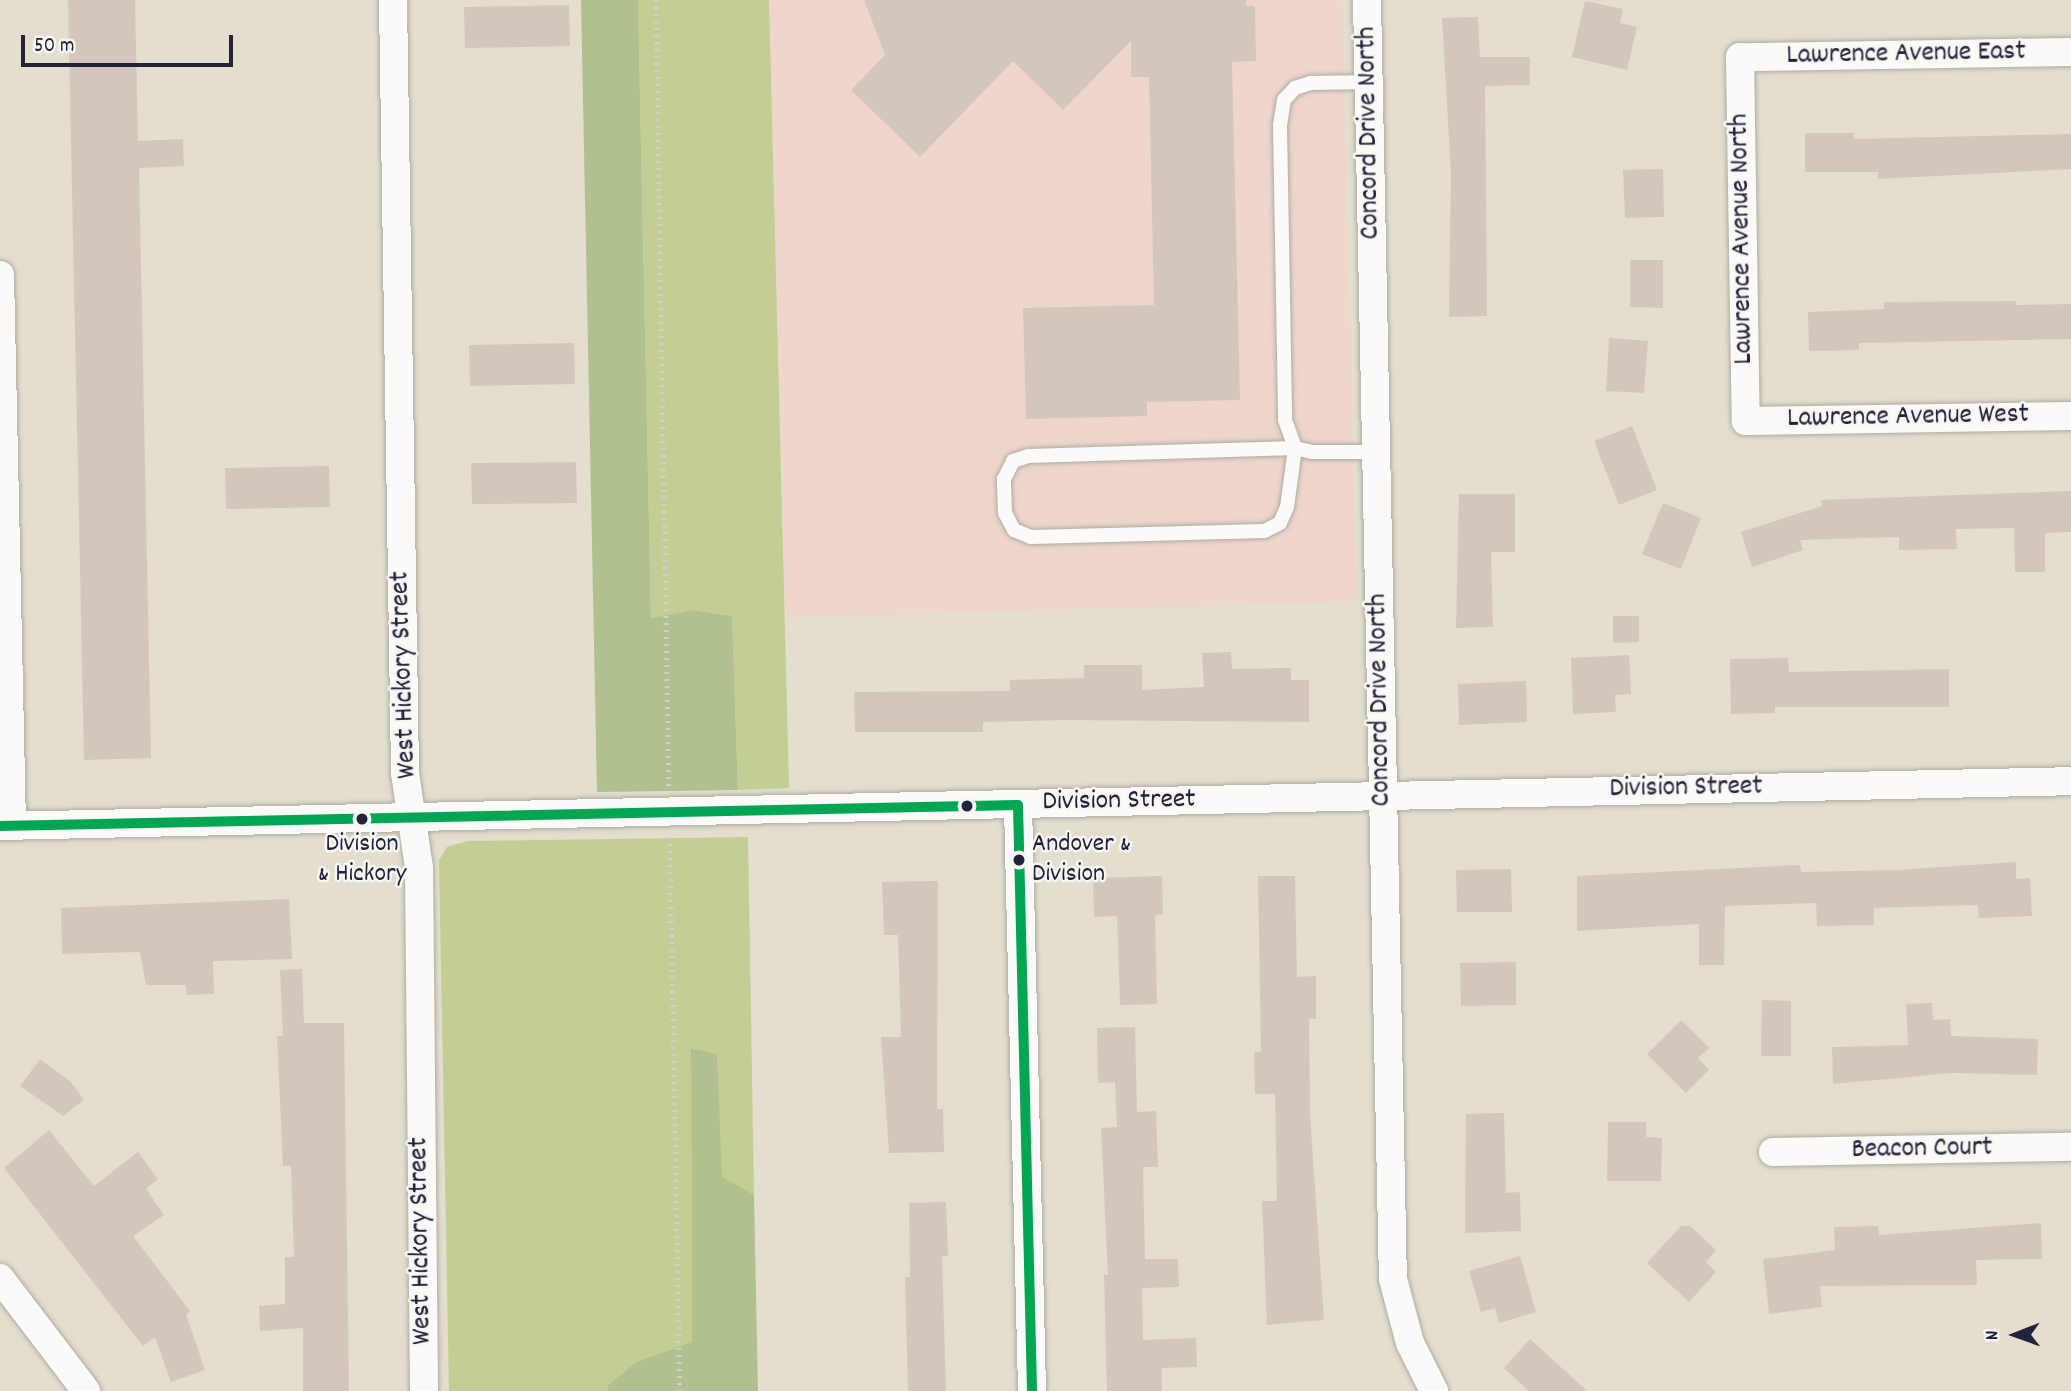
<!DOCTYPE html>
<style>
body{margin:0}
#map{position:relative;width:2071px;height:1391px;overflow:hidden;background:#e3decd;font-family:Dekko,sans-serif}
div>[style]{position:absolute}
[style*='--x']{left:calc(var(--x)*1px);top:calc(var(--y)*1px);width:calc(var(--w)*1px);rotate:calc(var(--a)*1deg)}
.built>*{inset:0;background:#eed6cb}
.green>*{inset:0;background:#c3ce94}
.forest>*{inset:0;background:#b0c08e}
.building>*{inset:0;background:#d3c7bd}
.path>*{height:4.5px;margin-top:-2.25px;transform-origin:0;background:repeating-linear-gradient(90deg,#d1d0cd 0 2px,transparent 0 7px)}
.roads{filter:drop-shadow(0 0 2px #afaca4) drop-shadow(0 0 2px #afaca4)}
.lane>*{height:14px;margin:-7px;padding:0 7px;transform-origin:7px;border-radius:7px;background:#fbfaf8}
.street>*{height:28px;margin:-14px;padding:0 14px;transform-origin:14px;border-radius:14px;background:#fbfaf8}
.bus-1>*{height:10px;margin:-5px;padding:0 5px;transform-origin:5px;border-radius:5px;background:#00a651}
.dots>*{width:19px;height:19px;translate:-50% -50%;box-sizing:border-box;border:4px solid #f6f6f2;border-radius:50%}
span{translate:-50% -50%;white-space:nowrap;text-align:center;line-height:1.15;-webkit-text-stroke:5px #f6f6f2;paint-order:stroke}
.bus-label{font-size:26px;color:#22223b}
.left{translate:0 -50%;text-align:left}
.street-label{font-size:28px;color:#22223b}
.north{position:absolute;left:1980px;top:1300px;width:70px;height:70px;-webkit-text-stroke:5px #f6f6f2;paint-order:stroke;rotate:269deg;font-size:19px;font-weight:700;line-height:28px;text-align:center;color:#22223b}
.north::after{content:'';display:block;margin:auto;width:24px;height:32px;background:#22223b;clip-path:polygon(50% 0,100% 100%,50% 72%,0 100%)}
.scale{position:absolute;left:21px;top:35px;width:212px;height:32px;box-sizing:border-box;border:4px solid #22223b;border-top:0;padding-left:9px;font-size:21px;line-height:24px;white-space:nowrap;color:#22223b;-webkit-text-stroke:5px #f6f6f2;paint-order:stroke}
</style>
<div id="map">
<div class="built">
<div style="clip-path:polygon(769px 0,1342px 0,1357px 602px,786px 617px)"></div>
</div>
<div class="green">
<div style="clip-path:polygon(638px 0,769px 0,789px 788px,738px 790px,732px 616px,692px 610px,651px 618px)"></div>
<div style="clip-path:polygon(748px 837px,754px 1195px,721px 1178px,717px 1055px,691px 1048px,692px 1342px,636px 1362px,608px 1385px,608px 1391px,449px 1391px,439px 860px,447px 847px,468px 841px)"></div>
</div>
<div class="forest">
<div style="clip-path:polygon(581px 0,638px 0,651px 618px,692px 610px,732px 616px,738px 790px,597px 792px)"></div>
<div style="clip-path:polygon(691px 1048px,717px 1054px,722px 1177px,754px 1195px,758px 1391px,608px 1391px,608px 1385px,636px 1362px,692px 1342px)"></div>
</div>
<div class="building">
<div style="clip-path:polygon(68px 0,135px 0,138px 141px,183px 139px,184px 166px,139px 168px,151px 758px,84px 760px)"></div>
<div style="clip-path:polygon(864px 0,1246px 0,1246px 6px,1255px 6px,1256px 61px,1232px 62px,1240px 400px,1147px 402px,1147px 416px,1026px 419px,1023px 308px,1154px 305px,1149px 77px,1131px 77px,1131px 41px,1063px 110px,1013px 61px,920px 157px,851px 90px,885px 55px)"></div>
<div style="clip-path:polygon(1585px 1px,1623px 9px,1620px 23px,1637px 27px,1627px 70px,1572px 57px)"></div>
<div style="clip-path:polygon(569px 5px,570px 46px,465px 48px,464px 7px)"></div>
<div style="clip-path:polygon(1478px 17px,1480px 57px,1530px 57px,1530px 85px,1485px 86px,1487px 316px,1449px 317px,1451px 173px,1442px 18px)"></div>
<div style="clip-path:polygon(1805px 133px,1854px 133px,1854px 139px,2071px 134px,2071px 169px,1878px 179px,1878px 172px,1805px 172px)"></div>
<div style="clip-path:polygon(1663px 169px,1664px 217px,1625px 218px,1623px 170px)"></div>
<div style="clip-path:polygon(1630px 260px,1663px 260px,1663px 308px,1630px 307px)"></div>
<div style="clip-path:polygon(2016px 301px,2016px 305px,2071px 304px,2071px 339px,1859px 343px,1859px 350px,1809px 351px,1808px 312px,1884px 309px,1884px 302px)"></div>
<div style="clip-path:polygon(1609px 338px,1648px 341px,1644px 393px,1606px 391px)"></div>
<div style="clip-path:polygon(574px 343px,575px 384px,470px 386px,469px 345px)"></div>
<div style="clip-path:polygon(1632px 426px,1657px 490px,1619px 505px,1594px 441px)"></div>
<div style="clip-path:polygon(576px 462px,577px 503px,472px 504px,471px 463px)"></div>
<div style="clip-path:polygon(329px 466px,330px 507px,226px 509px,225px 468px)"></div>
<div style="clip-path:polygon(2071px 491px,2071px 532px,2045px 533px,2045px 572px,2015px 572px,2014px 528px,1956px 529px,1957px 549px,1899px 550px,1899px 537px,1800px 540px,1803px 550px,1752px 567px,1741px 532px,1822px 506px,1821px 500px)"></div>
<div style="clip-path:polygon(1459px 494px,1515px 494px,1515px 552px,1491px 552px,1493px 627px,1456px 628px)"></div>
<div style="clip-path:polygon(1663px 503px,1701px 518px,1681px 569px,1642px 554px)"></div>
<div style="clip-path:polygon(1613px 616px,1639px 616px,1639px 642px,1613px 643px)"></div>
<div style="clip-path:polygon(1231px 652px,1232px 669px,1291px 668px,1291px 680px,1309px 680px,1309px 722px,1066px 720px,983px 722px,983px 732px,855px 732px,854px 692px,1010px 691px,1010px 680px,1084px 678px,1084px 665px,1142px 665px,1142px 690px,1204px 687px,1202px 653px)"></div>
<div style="clip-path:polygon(1629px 655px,1631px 694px,1615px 695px,1616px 712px,1573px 714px,1571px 658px)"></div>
<div style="clip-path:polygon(1788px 658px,1789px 672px,1949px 669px,1949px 707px,1775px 707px,1775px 713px,1731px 714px,1730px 659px)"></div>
<div style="clip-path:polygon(1526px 681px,1527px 722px,1459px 725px,1458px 684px)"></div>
<div style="clip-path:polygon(2016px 862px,2016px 879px,2030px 878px,2032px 916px,1979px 918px,1978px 905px,1874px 908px,1874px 925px,1817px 926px,1816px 903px,1725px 906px,1724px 965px,1699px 965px,1699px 924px,1577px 931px,1577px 876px,1800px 865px,1801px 872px,1898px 870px)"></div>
<div style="clip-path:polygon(1511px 869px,1512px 912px,1457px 912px,1456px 870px)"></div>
<div style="clip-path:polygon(1162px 876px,1163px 914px,1155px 915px,1157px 1004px,1120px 1005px,1117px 916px,1094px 917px,1093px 878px)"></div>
<div style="clip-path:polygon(1258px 876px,1295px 876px,1297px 977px,1316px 976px,1316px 1019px,1309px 1019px,1310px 1115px,1324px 1320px,1267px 1325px,1262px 1201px,1277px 1201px,1275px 1094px,1255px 1094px,1254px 1052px,1261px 1052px)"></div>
<div style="clip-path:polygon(938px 881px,937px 1109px,943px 1109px,944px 1152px,889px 1153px,881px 1037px,901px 1037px,898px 935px,884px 935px,882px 882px)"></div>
<div style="clip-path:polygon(289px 899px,292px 959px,213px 961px,214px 994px,186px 995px,186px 985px,146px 985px,140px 952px,62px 954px,61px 908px)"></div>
<div style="clip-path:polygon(1516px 962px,1516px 1005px,1461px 1006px,1460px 963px)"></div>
<div style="clip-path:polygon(302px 969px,304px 1023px,344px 1023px,349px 1391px,303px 1391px,303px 1328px,260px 1331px,259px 1306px,285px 1304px,285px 1257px,294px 1257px,291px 1166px,283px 1166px,277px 1036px,283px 1036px,280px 970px)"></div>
<div style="clip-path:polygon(1762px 1000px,1791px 1001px,1791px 1056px,1761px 1056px)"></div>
<div style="clip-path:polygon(1932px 1003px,1933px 1020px,1950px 1019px,1951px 1036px,2038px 1039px,2037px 1075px,1953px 1073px,1833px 1084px,1832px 1047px,1908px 1045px,1906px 1004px)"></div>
<div style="clip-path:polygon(1681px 1020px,1709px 1048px,1698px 1058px,1709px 1070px,1686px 1093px,1647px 1054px)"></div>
<div style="clip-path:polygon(1135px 1027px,1137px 1112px,1156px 1111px,1158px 1167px,1143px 1167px,1145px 1259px,1178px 1259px,1179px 1287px,1142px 1288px,1143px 1340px,1196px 1338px,1197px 1367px,1162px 1368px,1162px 1391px,1107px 1391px,1104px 1275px,1108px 1275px,1101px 1128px,1117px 1127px,1115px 1082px,1098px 1083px,1097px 1028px)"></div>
<div style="clip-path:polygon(40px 1059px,71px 1082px,84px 1100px,63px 1116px,20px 1086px)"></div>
<div style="clip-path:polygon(1504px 1113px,1506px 1193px,1520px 1192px,1521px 1231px,1465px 1233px,1466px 1114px)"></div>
<div style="clip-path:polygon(1608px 1122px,1646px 1122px,1646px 1137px,1662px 1138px,1661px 1181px,1607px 1181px)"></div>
<div style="clip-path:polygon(49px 1130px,94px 1186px,138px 1152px,158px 1179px,146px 1189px,164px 1215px,133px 1236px,190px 1311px,186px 1314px,205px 1370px,171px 1382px,155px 1337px,143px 1346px,4px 1168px)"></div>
<div style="clip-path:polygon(946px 1202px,948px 1256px,942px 1256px,946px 1391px,908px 1391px,905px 1277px,910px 1277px,909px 1203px)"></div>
<div style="clip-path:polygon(2041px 1223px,2042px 1259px,1976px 1260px,1977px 1285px,1820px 1286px,1822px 1307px,1769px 1314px,1763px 1259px,1835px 1250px,1834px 1227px,1878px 1226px,1879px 1235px)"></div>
<div style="clip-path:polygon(1681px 1226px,1690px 1226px,1716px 1250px,1706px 1262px,1716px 1272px,1689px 1302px,1647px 1263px)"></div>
<div style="clip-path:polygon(1520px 1256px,1536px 1312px,1499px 1323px,1495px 1308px,1481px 1312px,1469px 1271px)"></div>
<div style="clip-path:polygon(1530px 1339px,1587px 1391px,1529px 1391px,1504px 1368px)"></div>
</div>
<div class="path">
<div style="--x:656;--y:0;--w:787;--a:89.05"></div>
<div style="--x:670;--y:837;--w:554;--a:88.97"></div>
</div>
<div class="roads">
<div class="lane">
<div style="--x:1369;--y:82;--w:58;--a:179"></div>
<div style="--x:1311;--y:83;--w:17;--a:163"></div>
<div style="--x:1295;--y:88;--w:16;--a:133"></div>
<div style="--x:1284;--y:100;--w:25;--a:99"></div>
<div style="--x:1280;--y:125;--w:295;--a:89"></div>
<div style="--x:1285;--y:420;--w:30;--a:70"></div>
<div style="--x:1295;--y:448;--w:60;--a:97.7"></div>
<div style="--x:1287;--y:507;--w:17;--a:114"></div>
<div style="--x:1280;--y:523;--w:18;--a:153"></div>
<div style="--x:1264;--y:531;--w:233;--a:178.5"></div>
<div style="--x:1031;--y:537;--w:18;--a:-158"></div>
<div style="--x:1014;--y:530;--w:19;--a:-118"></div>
<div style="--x:1005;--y:513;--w:34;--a:-92"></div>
<div style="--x:1004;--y:479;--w:20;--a:-63"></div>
<div style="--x:1013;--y:461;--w:16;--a:-18"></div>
<div style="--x:1028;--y:456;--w:267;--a:-1.7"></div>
<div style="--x:1295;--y:448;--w:17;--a:13"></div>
<div style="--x:1312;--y:452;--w:64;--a:0"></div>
</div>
<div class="street">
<div style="--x:393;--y:0;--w:773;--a:89.11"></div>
<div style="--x:405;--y:773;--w:96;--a:81.6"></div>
<div style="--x:419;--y:868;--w:523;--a:89.45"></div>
<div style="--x:1367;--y:0;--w:1279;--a:88.84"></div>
<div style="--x:1393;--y:1279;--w:66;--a:75.1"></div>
<div style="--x:1410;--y:1343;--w:54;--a:63.4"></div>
<div style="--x:2071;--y:52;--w:331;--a:179.1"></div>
<div style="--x:1740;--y:57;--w:364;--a:89.1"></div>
<div style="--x:1746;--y:421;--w:325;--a:-0.9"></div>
<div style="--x:0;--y:275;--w:551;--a:88.75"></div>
<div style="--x:1018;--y:805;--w:586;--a:88.63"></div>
<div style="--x:0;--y:826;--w:2071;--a:-1.24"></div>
<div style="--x:1773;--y:1152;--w:298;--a:-1"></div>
<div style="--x:0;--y:1278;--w:142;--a:52.7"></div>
</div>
</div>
<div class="bus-1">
<div style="--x:1018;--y:805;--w:586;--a:88.63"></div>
<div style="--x:0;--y:826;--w:1018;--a:-1.18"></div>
</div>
<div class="dots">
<div style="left:967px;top:806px;background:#22223b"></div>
<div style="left:362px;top:819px;background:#22223b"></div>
<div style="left:1019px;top:860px;background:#22223b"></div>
</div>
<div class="bus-label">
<span style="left:362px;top:860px">Division<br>&amp; Hickory</span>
<span class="left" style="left:1032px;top:860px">Andover &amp;<br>Division</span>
</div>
<div class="street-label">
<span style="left:1906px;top:55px;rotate:-1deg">Lawrence Avenue East</span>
<span style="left:1370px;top:133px;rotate:-91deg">Concord Drive North</span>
<span style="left:1743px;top:239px;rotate:-91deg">Lawrence Avenue North</span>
<span style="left:1908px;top:418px;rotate:-1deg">Lawrence Avenue West</span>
<span style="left:405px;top:675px;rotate:-92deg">West Hickory Street</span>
<span style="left:1381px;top:700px;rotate:-91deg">Concord Drive North</span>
<span style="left:1686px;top:789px;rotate:-1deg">Division Street</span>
<span style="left:1119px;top:802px;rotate:-1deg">Division Street</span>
<span style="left:1922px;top:1150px;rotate:-1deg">Beacon Court</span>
<span style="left:422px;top:1241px;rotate:-91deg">West Hickory Street</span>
</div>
<div class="north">N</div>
<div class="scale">50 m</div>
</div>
